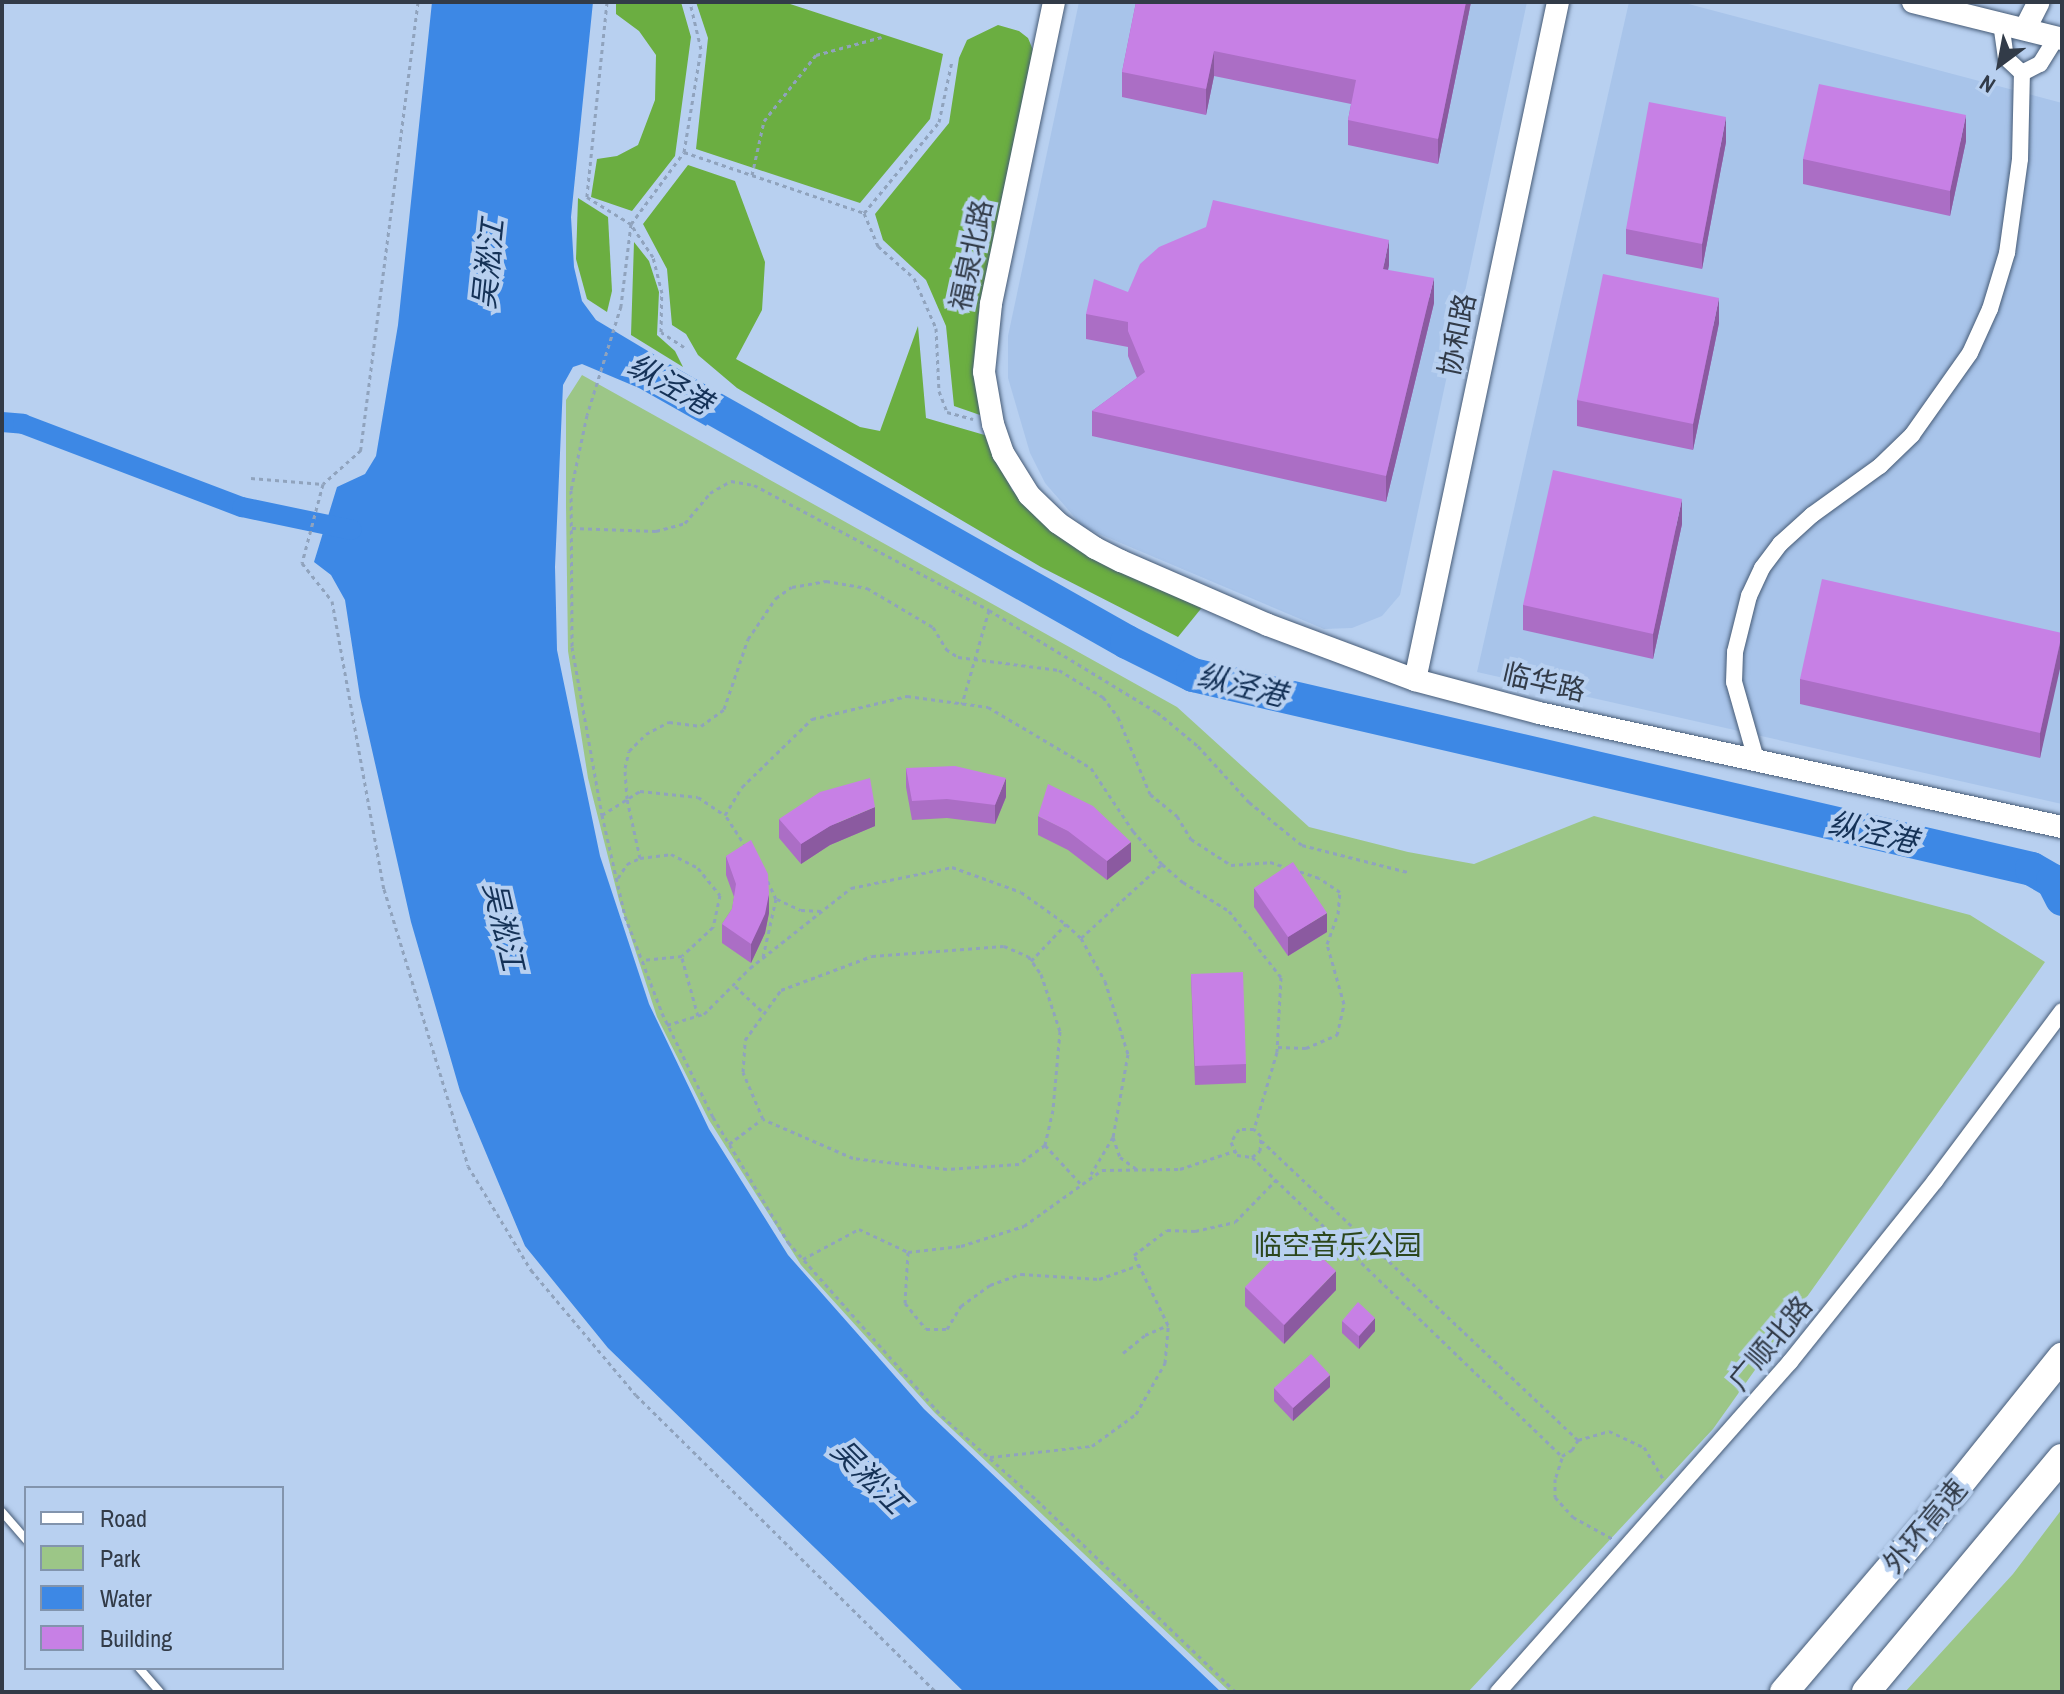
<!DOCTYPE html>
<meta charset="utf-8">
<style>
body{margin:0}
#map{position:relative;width:2064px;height:1694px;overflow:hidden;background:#b8d0f0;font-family:"Archivo Narrow","Noto Sans SC",sans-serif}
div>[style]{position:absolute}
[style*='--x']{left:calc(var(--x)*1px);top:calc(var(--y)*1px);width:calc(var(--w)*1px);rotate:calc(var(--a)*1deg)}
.built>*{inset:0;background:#a8c4ea}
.green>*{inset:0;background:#9cc687}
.forest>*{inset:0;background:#6bae41}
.water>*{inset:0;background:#3d88e5}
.canal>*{height:20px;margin:-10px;padding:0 10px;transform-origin:10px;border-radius:10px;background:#3d88e5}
.river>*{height:34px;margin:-17px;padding:0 17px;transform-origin:17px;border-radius:17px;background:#3d88e5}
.path>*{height:3px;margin-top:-1.5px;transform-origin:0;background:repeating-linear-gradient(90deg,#90a3bd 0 4px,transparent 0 8px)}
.roads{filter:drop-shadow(0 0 2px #465b76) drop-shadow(0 0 2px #465b76)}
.lane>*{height:8px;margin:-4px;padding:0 4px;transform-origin:4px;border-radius:4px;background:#fff}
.street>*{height:16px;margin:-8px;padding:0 8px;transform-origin:8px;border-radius:8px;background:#fff}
.secondary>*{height:22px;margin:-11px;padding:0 11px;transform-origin:11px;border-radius:11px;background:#fff}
.highway>*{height:28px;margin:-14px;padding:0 14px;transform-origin:14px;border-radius:14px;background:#fff}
.wall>*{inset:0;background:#ab6ec5}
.shaded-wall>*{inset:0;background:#8b5aa0}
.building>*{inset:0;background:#c780e5}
span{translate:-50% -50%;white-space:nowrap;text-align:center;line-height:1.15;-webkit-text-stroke:8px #b8d0f0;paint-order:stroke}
.street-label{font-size:28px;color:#323b48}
.park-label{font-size:28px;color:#2c471c}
.water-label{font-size:30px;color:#153257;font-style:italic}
.frame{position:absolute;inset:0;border:4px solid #323b48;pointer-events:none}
.legend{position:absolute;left:24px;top:1486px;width:260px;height:184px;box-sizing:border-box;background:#b8d0f0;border:2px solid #8294ad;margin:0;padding:10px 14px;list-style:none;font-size:24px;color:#323b48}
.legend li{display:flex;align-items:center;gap:16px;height:40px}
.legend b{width:40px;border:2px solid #8294ad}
.north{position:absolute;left:1960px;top:24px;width:80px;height:80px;-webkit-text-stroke:6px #b8d0f0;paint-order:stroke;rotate:212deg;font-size:22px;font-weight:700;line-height:32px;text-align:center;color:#323b48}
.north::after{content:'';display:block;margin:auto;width:28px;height:36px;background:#323b48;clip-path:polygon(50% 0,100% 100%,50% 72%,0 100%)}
</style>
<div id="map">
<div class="built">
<div style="clip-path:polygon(1079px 2px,1527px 2px,1400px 595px,1382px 616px,1352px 628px,1324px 629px,1083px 527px,1045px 483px,1030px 453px,1008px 378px,1008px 336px)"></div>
<div style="clip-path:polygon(1629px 2px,1681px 2px,2062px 103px,2062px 804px,1477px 672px)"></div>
</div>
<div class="green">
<div style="clip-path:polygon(582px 375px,1177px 707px,1309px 827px,1408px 852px,1474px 864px,1594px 816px,1970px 915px,2045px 962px,1713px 1429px,1468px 1692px,1230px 1692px,935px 1413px,801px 1265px,709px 1120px,657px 1017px,619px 900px,588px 778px,568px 651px,566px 506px,566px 400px)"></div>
<div style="clip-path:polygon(2062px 1509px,2062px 1692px,1905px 1692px,2013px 1574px)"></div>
</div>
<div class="forest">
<div style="clip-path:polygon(616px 2px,681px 2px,691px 37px,675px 156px,632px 211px,591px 197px,597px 159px,617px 156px,638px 145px,655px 100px,656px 55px,639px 31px,616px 14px)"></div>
<div style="clip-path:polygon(696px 2px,784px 2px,943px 54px,930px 119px,860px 203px,696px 149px,708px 38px)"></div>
<div style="clip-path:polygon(998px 25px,1019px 31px,1028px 38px,1033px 50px,978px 317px,980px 415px,954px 406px,946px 326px,926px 280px,883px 240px,875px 214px,949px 123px,959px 58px,967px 40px)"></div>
<div style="clip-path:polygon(688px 165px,735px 181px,765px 262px,762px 310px,736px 359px,860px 427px,880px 431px,918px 326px,926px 418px,988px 436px,1012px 490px,1058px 531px,1204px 605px,1178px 637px,1041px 567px,737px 388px,698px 355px,686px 334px,672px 325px,667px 269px,643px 224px)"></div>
<div style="clip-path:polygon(578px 198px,608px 217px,612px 291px,607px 312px,587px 299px,576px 259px)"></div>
<div style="clip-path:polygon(634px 242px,649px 261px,659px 292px,657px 335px,675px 351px,683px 367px,631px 335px)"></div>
</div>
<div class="water">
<div style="clip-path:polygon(432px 2px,593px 2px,571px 217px,574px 267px,582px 301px,596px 320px,725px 397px,706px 426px,639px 388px,582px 364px,573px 367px,563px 385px,555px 567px,557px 650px,600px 856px,649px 1004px,709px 1129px,788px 1255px,924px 1409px,1221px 1692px,964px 1692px,608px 1348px,525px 1246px,460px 1091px,411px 922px,360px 697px,345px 600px,331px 575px,314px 562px,337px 487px,365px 474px,376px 456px,398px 325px)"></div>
</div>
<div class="canal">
<div style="--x:2;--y:422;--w:21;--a:5"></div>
<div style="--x:23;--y:424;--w:234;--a:20.8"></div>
<div style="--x:242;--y:507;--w:112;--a:11.8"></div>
</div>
<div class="river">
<div style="--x:677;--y:388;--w:517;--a:29.44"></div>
<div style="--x:1127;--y:642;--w:74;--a:26.6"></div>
<div style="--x:1193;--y:675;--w:861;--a:13.02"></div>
<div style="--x:2032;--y:869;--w:24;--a:30"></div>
<div style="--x:2053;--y:881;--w:20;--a:63"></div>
</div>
<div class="path">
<div style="--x:418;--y:2;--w:452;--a:97.3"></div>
<div style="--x:361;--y:450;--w:51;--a:138.2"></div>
<div style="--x:323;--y:484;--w:82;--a:104.9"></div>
<div style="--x:302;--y:563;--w:48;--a:51.7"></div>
<div style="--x:332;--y:601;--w:293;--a:79.8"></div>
<div style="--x:384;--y:889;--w:289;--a:73.1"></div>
<div style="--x:468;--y:1166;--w:122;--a:58.8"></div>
<div style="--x:531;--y:1270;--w:163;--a:50"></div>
<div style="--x:636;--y:1395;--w:422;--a:44.7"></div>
<div style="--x:607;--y:2;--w:196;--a:95.9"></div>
<div style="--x:587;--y:197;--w:52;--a:31.5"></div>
<div style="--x:631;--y:224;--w:83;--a:97"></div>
<div style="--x:621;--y:306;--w:114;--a:107.3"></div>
<div style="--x:587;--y:415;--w:77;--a:102"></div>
<div style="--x:571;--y:490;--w:157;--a:89.6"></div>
<div style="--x:572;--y:647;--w:171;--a:79.9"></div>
<div style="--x:602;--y:815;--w:104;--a:77.2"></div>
<div style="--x:625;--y:916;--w:104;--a:69.1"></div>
<div style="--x:662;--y:1013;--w:116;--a:63.9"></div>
<div style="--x:713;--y:1117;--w:146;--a:59"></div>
<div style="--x:788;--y:1242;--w:232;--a:48.5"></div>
<div style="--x:942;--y:1416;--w:127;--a:41.5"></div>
<div style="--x:1037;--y:1500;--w:277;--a:44"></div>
<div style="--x:684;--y:152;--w:190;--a:18.7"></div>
<div style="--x:864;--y:213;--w:36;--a:67"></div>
<div style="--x:878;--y:246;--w:48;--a:41.6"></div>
<div style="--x:914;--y:278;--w:55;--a:66.3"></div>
<div style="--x:936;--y:328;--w:63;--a:87.3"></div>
<div style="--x:939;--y:391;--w:22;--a:69"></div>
<div style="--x:947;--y:412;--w:27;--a:15"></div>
<div style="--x:752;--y:175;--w:55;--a:-77.5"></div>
<div style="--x:764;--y:121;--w:84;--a:-51.8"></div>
<div style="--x:816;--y:55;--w:68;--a:-15.3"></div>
<div style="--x:864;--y:213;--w:118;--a:-50.5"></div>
<div style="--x:939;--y:122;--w:62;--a:-78"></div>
<div style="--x:684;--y:347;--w:27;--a:-147"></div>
<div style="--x:661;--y:332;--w:39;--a:-89"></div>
<div style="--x:662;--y:293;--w:37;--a:-104"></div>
<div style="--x:653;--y:257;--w:40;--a:-124"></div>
<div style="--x:631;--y:224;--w:89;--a:-53.6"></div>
<div style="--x:684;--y:152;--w:104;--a:-80.6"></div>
<div style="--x:701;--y:49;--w:48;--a:-103.2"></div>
<div style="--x:251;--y:478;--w:72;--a:4.8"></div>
<div style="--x:572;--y:528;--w:84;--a:2"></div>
<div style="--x:656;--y:531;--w:30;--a:-15"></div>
<div style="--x:685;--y:523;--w:39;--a:-50"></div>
<div style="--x:710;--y:493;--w:24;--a:-30"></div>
<div style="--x:731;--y:481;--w:23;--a:10"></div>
<div style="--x:754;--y:485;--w:266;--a:28"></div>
<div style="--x:989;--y:610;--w:98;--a:106"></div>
<div style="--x:989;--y:610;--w:197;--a:31.3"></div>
<div style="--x:1157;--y:712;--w:53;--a:39.7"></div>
<div style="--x:1198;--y:746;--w:76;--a:47.7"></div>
<div style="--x:1249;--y:802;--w:68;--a:39.1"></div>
<div style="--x:1302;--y:845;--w:109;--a:14.3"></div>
<div style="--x:602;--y:815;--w:45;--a:-32.3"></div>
<div style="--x:640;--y:791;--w:58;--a:5.9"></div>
<div style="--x:698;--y:797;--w:32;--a:34"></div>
<div style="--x:746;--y:847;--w:38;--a:-123"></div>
<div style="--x:725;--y:815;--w:33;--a:-59"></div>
<div style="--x:742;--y:787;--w:98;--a:-44.2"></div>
<div style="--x:812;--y:719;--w:98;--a:-13.6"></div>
<div style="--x:907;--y:696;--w:82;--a:7.7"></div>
<div style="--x:988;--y:707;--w:120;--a:30.6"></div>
<div style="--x:1091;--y:768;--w:76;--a:56.3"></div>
<div style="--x:1133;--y:831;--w:44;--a:48.7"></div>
<div style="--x:640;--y:858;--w:31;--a:-7"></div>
<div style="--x:671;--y:854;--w:30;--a:27"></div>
<div style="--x:698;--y:868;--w:35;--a:51"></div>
<div style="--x:720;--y:895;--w:33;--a:102"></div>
<div style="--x:713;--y:927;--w:42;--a:136.9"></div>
<div style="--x:682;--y:956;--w:40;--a:174.3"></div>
<div style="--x:618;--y:878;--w:17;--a:-57"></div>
<div style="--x:627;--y:864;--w:14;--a:-25"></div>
<div style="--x:640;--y:858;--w:60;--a:-102.4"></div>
<div style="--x:627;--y:799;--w:31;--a:-94"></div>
<div style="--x:625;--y:768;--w:17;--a:-77"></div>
<div style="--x:629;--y:751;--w:24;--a:-45"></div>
<div style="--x:646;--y:734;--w:26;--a:-28"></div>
<div style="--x:669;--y:722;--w:32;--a:7"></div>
<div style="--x:701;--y:726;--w:29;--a:-36"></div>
<div style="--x:724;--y:709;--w:74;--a:-71.1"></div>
<div style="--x:748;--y:639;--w:50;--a:-55.7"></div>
<div style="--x:776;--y:598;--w:19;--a:-35"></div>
<div style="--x:792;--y:587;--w:35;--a:-10"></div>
<div style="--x:826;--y:581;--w:42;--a:9.7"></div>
<div style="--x:867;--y:588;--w:77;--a:30.6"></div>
<div style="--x:933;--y:627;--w:26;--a:59"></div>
<div style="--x:946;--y:649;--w:14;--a:34"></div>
<div style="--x:958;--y:657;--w:102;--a:7.3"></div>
<div style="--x:1059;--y:670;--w:52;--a:31.5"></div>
<div style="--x:1103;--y:697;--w:25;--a:53"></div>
<div style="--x:1118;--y:717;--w:83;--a:67.4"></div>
<div style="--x:1150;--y:794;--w:35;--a:39"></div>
<div style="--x:1177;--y:816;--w:27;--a:59"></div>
<div style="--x:1191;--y:839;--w:48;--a:33"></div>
<div style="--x:1231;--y:865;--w:39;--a:-4"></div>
<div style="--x:1270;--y:862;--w:19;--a:18"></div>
<div style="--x:777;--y:899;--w:26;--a:25"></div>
<div style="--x:801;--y:910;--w:21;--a:3"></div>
<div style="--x:1081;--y:938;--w:110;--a:-42.4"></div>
<div style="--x:1162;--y:864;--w:28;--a:41"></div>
<div style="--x:1183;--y:882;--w:54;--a:32.2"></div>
<div style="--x:1229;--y:911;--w:84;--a:51.8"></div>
<div style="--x:1281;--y:977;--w:75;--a:93.1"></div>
<div style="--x:1277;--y:1052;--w:80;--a:106.6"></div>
<div style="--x:763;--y:957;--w:59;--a:-77.4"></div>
<div style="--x:776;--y:899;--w:21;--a:-115"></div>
<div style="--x:682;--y:958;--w:60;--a:74.6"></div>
<div style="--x:1031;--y:961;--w:51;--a:-46.6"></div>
<div style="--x:1066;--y:924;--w:21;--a:43"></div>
<div style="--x:1081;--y:938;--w:49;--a:60.8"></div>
<div style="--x:1105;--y:981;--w:77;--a:72.5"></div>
<div style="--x:1128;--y:1054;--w:84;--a:100.2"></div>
<div style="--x:1113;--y:1137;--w:43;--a:120.7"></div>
<div style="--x:735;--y:986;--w:40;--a:43"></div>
<div style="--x:667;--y:1025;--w:39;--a:-17"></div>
<div style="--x:704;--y:1014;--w:65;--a:-45"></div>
<div style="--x:750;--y:968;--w:129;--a:-38.4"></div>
<div style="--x:851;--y:888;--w:103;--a:-11.7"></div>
<div style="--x:952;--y:867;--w:73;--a:19.9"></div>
<div style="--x:1021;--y:892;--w:55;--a:35.4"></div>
<div style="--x:1278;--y:1047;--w:28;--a:2"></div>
<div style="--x:1306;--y:1048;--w:34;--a:-23"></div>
<div style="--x:1337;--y:1035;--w:32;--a:-77"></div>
<div style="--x:1344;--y:1004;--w:62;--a:-105.8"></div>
<div style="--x:1327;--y:944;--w:32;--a:-70"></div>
<div style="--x:1338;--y:914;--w:22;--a:-85"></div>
<div style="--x:1340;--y:892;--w:25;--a:-146"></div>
<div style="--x:1319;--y:878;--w:21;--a:-161"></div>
<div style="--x:1113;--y:1137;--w:21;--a:71"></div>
<div style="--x:1120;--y:1157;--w:22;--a:36"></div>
<div style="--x:729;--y:1144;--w:40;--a:-37"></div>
<div style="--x:1045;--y:1145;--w:32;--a:144"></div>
<div style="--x:1019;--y:1164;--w:72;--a:176"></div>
<div style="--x:947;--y:1169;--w:95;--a:-173.3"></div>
<div style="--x:853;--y:1158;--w:98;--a:-156.6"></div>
<div style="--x:763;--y:1119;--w:51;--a:-113.1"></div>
<div style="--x:743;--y:1072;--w:32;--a:-86"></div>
<div style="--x:745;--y:1040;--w:62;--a:-54.2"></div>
<div style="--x:781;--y:990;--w:97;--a:-20.5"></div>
<div style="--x:872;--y:956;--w:132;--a:-4.3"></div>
<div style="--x:1004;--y:946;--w:26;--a:23"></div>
<div style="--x:1028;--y:956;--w:22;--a:54"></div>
<div style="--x:1041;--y:974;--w:60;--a:71.6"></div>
<div style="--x:1060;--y:1031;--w:79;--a:95.1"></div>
<div style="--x:1053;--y:1110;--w:36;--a:103"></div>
<div style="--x:1045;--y:1145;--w:52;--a:47.4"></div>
<div style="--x:1252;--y:1157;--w:10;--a:-37"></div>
<div style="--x:1260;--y:1151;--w:15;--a:-86"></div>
<div style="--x:1261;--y:1136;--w:10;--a:-135"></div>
<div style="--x:1254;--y:1129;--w:15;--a:180"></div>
<div style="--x:1239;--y:1129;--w:15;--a:122"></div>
<div style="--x:1231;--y:1142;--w:14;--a:65"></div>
<div style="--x:1237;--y:1155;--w:15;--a:8"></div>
<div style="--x:1252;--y:1157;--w:431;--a:44"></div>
<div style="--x:1562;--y:1456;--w:12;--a:-31"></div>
<div style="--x:1572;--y:1450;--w:12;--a:-59"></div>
<div style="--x:1578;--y:1440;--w:435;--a:-136.6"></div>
<div style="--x:908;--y:1252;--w:51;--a:93.4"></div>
<div style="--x:905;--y:1303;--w:33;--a:51"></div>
<div style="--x:926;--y:1329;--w:21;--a:0"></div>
<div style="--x:947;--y:1329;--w:27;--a:-59"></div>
<div style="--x:961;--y:1306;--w:36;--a:-36"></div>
<div style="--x:990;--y:1285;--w:33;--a:-20"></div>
<div style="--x:1021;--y:1274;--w:78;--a:3.7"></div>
<div style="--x:1099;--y:1279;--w:42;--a:-19.3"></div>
<div style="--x:803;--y:1259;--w:64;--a:-28.2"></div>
<div style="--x:859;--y:1229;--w:54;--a:25.1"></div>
<div style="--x:908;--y:1252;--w:53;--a:-6.5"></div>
<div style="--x:961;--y:1246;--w:66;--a:-17.6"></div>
<div style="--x:1024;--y:1226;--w:96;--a:-35.7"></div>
<div style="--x:1102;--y:1170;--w:78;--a:-0.7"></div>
<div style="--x:1180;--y:1169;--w:57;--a:-18.4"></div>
<div style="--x:1123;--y:1353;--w:28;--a:-39"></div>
<div style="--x:1145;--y:1335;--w:25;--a:-23"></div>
<div style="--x:1578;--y:1440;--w:32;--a:-16"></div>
<div style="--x:1609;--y:1431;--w:38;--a:25"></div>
<div style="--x:1644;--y:1447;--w:37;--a:59"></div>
<div style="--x:990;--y:1457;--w:103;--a:-6.2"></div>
<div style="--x:1092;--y:1446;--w:54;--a:-36"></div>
<div style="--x:1136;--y:1414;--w:59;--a:-60.4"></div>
<div style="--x:1165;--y:1363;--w:38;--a:-85"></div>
<div style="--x:1168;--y:1325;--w:78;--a:-115.9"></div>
<div style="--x:1134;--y:1255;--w:41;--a:-37.1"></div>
<div style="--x:1167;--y:1230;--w:28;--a:2"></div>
<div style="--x:1195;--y:1231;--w:41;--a:-12.7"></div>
<div style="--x:1235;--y:1222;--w:59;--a:-45.7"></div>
<div style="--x:1562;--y:1458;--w:22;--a:108"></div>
<div style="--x:1555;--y:1479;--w:18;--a:90"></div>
<div style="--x:1555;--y:1497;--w:27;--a:48"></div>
<div style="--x:1573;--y:1517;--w:46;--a:28.8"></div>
</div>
<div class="roads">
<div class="lane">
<div style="--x:2;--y:1512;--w:37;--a:49"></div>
<div style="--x:139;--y:1668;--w:32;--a:49"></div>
</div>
<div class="street">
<div style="--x:2001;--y:23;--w:35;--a:82"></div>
<div style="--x:2006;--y:58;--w:22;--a:43"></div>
<div style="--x:2022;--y:73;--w:20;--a:-27"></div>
<div style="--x:2040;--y:64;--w:32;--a:-58"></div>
<div style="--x:1756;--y:759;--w:80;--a:-105.9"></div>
<div style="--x:1734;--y:682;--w:30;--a:-88"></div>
<div style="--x:1735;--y:652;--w:58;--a:-76"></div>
<div style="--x:1749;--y:596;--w:31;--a:-65"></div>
<div style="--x:1762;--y:568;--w:30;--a:-53"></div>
<div style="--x:1780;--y:544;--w:43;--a:-42.2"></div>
<div style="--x:1812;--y:515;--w:84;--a:-35.8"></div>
<div style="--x:1880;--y:466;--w:45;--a:-44.1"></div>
<div style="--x:1912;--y:435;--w:100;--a:-54.7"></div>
<div style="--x:1970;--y:353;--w:48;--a:-65.6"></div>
<div style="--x:1990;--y:309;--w:59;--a:-73.1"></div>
<div style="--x:2007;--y:253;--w:95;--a:-82.1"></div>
<div style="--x:2020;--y:159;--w:86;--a:-88.7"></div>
<div style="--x:1498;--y:1692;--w:441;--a:-48.5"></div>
<div style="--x:1790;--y:1362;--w:232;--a:-51.3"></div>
<div style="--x:1935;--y:1181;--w:212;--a:-53.2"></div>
</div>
<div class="secondary">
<div style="--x:1054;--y:2;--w:309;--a:101.8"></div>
<div style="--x:991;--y:304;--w:68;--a:95.9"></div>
<div style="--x:984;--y:372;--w:53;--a:80.2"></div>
<div style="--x:993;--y:424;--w:31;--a:71"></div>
<div style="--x:1003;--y:453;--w:49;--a:58.2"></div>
<div style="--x:1029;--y:495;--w:40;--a:44"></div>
<div style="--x:1058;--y:523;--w:45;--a:34"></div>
<div style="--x:1095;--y:548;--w:29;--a:27"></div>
<div style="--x:1121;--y:561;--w:160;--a:23.5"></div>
<div style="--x:1268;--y:625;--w:157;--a:20.5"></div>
<div style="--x:1415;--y:680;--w:128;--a:14.9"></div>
<div style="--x:1539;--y:713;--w:535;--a:12.3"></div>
<div style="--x:1913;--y:2;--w:154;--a:13.9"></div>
<div style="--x:2025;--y:29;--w:30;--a:-63"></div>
<div style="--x:1415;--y:680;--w:693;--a:-78.09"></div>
</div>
<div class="highway">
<div style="--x:1784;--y:1692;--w:225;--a:-49.5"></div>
<div style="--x:1930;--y:1521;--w:211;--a:-51.2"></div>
<div style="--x:1866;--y:1692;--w:305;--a:-50.1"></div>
</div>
</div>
<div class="wall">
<div style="clip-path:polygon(1136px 2px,1471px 2px,1438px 164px,1348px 145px,1348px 120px,1351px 104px,1214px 76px,1206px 115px,1122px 97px,1122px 72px)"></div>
<div style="clip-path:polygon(1966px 141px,1950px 216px,1803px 184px,1803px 159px)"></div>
<div style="clip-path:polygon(1726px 142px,1702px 269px,1626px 254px,1626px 229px)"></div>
<div style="clip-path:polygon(1389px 265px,1388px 270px,1434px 303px,1386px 502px,1092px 436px,1092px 411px,1137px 378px,1128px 356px,1128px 347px,1086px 339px,1086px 314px,1128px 292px)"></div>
<div style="clip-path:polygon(1719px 323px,1693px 450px,1577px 426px,1577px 400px)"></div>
<div style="clip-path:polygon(1682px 524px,1653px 659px,1523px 630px,1523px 605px)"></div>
<div style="clip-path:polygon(2062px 633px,2040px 758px,1800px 704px,1800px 679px)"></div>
<div style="clip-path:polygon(906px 768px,1006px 797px,995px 824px,947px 818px,912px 820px,906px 787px)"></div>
<div style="clip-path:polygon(1038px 816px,1131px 861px,1107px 880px,1068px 850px,1038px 835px)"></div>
<div style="clip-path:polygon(779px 819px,875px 826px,830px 845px,801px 864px,779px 838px)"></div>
<div style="clip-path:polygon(726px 856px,769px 913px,765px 933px,751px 963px,722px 943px,722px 924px,732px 909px,734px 897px,726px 875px)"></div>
<div style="clip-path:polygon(1254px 888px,1327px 932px,1288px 956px,1254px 907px)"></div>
<div style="clip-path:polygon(1191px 974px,1246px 1064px,1246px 1083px,1195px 1085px)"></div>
<div style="clip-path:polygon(1245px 1287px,1336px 1290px,1284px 1344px,1245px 1306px)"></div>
<div style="clip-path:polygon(1342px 1321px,1375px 1331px,1359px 1349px,1342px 1333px)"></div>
<div style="clip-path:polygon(1330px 1387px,1293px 1421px,1274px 1401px,1274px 1388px)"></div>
</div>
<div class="shaded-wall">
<div style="clip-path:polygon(1466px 2px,1471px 2px,1438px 164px,1438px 139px)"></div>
<div style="clip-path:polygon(1214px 51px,1214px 76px,1206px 115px,1206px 89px)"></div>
<div style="clip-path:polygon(1966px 115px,1966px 141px,1950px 216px,1950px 191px)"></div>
<div style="clip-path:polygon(1726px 117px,1726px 142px,1702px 269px,1702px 244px)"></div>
<div style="clip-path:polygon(1389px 240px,1389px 265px,1383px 294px,1383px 269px)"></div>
<div style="clip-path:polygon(1434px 278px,1434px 303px,1386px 502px,1386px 476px)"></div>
<div style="clip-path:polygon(1719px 298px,1719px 323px,1693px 450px,1693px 424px)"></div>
<div style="clip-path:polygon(1682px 499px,1682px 524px,1653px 659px,1653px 634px)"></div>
<div style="clip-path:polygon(2062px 634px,2062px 660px,2040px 758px,2040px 733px)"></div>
<div style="clip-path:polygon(1006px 778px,1006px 797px,995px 824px,995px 805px)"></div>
<div style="clip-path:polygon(875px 807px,875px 826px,830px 845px,801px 864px,801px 844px,830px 826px)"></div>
<div style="clip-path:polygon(1131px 842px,1131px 861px,1107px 880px,1107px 861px)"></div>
<div style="clip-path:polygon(769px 894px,769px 913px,765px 933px,751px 963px,751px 944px)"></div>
<div style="clip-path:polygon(1327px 913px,1327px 932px,1288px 956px,1288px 937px)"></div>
<div style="clip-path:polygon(1336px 1271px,1336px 1290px,1284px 1344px,1284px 1325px)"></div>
<div style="clip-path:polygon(1375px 1318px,1375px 1331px,1359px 1349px,1359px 1336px)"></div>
<div style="clip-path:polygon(1330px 1375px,1330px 1387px,1293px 1421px,1293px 1408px)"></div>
</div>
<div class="building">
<div style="clip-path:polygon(1136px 2px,1466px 2px,1438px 139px,1348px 120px,1356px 80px,1214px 51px,1206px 89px,1122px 72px)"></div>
<div style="clip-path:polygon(1819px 84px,1966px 115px,1950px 191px,1803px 159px)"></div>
<div style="clip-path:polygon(1649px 102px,1726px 117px,1702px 244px,1626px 229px)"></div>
<div style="clip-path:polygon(1213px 200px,1389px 240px,1383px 269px,1434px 278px,1386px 476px,1092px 411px,1145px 372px,1128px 331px,1128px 322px,1086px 314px,1094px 279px,1128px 292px,1140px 264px,1159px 247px,1206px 227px)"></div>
<div style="clip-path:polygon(1603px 274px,1719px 298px,1693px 424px,1577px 400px)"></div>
<div style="clip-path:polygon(1553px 470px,1682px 499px,1653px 634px,1523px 605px)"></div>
<div style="clip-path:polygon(1822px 579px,2062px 633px,2040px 733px,1800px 679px)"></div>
<div style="clip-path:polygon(955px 766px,1006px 778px,995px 805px,947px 799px,912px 801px,906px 768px)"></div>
<div style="clip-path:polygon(870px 778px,875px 807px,830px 826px,801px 844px,779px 819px,820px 792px)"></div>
<div style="clip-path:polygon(1048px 784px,1093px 806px,1131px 842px,1107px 861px,1068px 831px,1038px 816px)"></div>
<div style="clip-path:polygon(751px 840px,768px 874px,769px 894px,765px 914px,751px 944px,722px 924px,732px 909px,736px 884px,726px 856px)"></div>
<div style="clip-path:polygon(1293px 862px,1327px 913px,1288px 937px,1254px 888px)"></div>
<div style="clip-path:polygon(1243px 972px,1246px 1064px,1195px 1066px,1191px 974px)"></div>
<div style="clip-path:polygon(1297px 1234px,1336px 1271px,1284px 1325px,1245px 1287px)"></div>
<div style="clip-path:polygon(1358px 1302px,1375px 1318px,1359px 1336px,1342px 1321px)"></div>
<div style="clip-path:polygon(1311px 1354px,1330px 1375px,1293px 1408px,1274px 1388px)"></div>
</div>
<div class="street-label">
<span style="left:971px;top:255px;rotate:-78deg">福泉北路</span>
<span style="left:1457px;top:335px;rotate:-78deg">协和路</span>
<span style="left:1544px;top:682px;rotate:13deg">临华路</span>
<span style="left:1770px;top:1343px;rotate:-50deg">广顺北路</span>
<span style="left:1925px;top:1526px;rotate:-50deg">外环高速</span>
</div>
<div class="park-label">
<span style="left:1338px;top:1245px">临空音乐公园</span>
</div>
<div class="water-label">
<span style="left:488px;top:264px;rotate:-84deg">吴淞江</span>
<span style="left:670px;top:384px;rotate:29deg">纵泾港</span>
<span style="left:1242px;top:685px;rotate:14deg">纵泾港</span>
<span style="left:1873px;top:832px;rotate:13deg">纵泾港</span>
<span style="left:504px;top:926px;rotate:77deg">吴淞江</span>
<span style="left:869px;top:1476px;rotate:45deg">吴淞江</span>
</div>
<div class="frame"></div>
<ul class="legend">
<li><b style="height:10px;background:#fff"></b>Road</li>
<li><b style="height:22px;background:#9cc687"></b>Park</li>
<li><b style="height:22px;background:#3d88e5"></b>Water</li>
<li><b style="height:22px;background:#c780e5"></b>Building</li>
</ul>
<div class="north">N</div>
</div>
